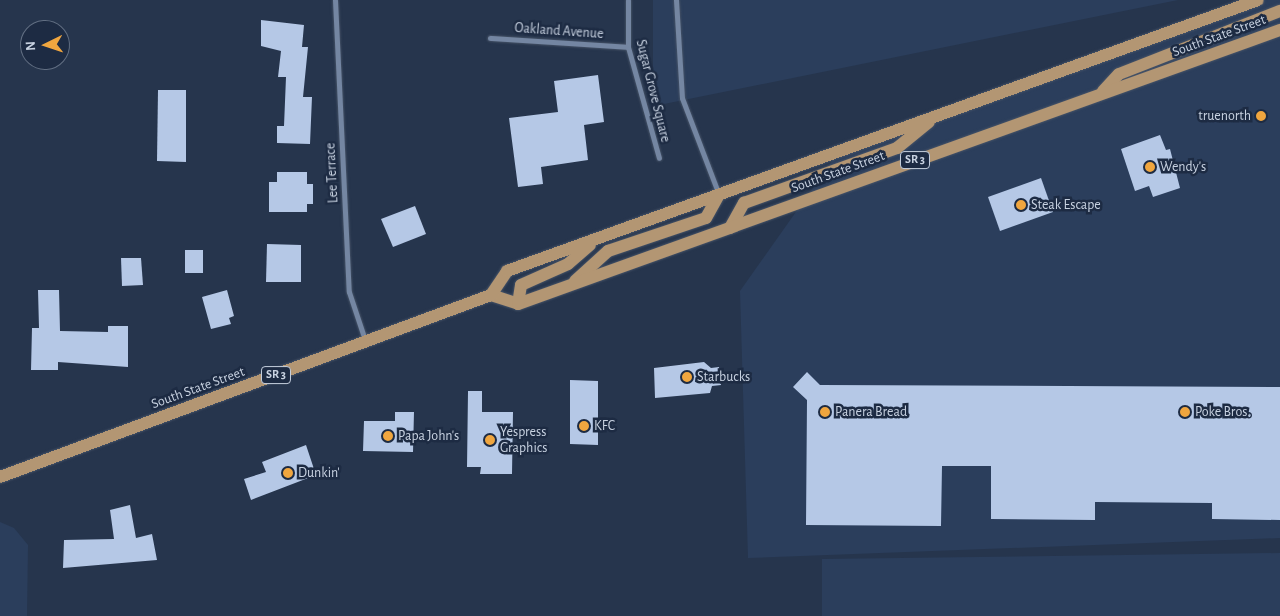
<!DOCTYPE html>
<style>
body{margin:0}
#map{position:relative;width:1280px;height:616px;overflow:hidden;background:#26354d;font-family:"Alegreya Sans",sans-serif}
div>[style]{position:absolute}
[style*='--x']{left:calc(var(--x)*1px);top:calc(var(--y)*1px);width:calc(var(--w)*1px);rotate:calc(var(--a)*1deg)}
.built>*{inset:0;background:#2b3e5c}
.building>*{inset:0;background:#b5c8e6}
.roads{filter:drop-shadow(0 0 1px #465367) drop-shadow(0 0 1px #465367)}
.minor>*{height:5px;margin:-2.5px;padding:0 2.5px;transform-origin:2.5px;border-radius:2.5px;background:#7486a2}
.primary>*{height:12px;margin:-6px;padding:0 6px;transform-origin:6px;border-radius:6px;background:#b39673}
.dots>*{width:14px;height:14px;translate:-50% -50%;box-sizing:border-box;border:2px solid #1d2b43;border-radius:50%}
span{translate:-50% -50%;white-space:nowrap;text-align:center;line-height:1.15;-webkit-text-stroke:5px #1d2b43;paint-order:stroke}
.shield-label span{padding:1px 4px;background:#1d2b43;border:1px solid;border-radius:4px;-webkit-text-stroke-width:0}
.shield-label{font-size:12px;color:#c8d2e1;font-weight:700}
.street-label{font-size:14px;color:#c8d2e1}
.poi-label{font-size:14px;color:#c8d2e1}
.right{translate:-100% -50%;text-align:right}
.left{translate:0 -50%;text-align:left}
.north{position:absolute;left:20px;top:20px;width:50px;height:50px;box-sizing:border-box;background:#1d2b43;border:1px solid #616e82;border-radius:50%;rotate:266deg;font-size:14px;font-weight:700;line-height:20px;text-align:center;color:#c8d2e1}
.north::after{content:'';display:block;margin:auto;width:18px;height:22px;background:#f0a63f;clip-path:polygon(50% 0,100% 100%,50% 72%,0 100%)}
</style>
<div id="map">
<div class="built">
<div style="clip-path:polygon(653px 0,1178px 0,659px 105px,653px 91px)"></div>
<div style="clip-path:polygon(1257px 0,1280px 0,1280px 538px,748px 558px,740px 291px,839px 151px)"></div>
<div style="clip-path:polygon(0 522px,14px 528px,28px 545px,27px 616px,0 616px)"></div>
<div style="clip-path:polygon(1280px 553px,1280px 616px,822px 616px,822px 559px)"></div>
</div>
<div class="building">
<div style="clip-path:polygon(261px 20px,304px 25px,302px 47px,308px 47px,303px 97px,312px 97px,310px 144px,277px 143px,277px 126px,284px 126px,286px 77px,278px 77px,281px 51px,261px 46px)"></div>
<div style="clip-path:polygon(598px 75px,604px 122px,584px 125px,588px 160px,541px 167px,543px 184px,518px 187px,509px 118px,558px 112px,554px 81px)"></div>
<div style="clip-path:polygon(158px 90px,186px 90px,186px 162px,157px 161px)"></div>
<div style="clip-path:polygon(1160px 135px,1166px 150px,1170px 149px,1180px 188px,1153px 197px,1149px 186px,1135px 191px,1121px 149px)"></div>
<div style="clip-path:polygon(277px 172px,307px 172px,307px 184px,313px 184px,313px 204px,307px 204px,307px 212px,269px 212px,269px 182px,277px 182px)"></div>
<div style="clip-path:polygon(1041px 178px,1053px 212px,1000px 231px,988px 197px)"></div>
<div style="clip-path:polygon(415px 206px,426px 234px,393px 247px,381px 219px)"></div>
<div style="clip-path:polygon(267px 244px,301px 245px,301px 282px,266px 282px)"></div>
<div style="clip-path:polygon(185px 250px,203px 250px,203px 273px,185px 273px)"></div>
<div style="clip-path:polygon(121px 258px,141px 258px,143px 285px,122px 286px)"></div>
<div style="clip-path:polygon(38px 290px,59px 290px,60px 331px,108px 332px,108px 326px,128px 326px,128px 367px,58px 362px,58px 370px,31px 370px,32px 328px,39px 328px)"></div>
<div style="clip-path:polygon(227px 290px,234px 316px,229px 318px,231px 324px,211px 329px,202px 297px)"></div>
<div style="clip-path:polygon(704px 362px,711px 368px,719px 367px,721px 385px,712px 386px,710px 393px,655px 398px,654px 368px)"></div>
<div style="clip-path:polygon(807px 372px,820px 385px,1280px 387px,1280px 520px,1212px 519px,1212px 503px,1095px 502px,1095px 520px,991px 519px,991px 466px,942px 466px,941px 526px,806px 525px,807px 400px,793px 387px)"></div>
<div style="clip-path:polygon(570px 380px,598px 381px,598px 445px,570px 444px)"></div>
<div style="clip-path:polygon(468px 391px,482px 391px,482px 412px,513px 412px,512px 474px,480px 474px,481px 467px,467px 467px)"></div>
<div style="clip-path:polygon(395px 412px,414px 412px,413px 452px,363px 451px,364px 421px,395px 421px)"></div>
<div style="clip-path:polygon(306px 445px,316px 475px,251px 500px,244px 479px,266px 472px,262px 462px)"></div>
<div style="clip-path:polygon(130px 505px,136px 538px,152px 534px,157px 560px,63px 568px,64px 540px,114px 539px,110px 510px)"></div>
</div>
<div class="roads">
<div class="minor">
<div style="--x:335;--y:0;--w:292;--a:87.3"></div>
<div style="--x:349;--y:292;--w:51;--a:71.6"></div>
<div style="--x:628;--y:0;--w:47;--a:90"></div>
<div style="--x:628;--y:47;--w:115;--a:74.4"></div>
<div style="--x:676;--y:0;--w:98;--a:86.5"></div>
<div style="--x:682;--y:98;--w:104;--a:69.1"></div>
<div style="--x:490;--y:38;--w:138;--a:3.7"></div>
</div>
<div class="primary">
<div style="--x:1103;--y:91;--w:23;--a:-47"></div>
<div style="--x:1119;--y:74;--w:173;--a:-21.4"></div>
<div style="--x:730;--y:228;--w:29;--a:-61"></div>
<div style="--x:744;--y:203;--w:163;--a:-19.8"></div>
<div style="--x:897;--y:148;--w:41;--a:-39.1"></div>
<div style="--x:575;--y:281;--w:45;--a:-42.3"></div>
<div style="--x:608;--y:251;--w:103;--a:-18.6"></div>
<div style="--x:706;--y:218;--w:26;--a:-61"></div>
<div style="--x:491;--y:295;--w:28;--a:18"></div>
<div style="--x:518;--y:304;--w:810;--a:-19.78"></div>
<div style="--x:518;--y:304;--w:19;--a:-81"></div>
<div style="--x:521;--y:285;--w:51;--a:-24.1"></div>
<div style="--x:568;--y:264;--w:29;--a:-41"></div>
<div style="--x:0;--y:477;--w:524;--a:-20.34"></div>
<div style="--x:491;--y:295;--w:29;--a:-56"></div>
<div style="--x:507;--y:271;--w:798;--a:-19.84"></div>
</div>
</div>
<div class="dots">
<div style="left:1261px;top:116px;background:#f0a63f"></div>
<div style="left:1150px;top:167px;background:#f0a63f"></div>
<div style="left:1021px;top:205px;background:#f0a63f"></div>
<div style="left:687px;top:377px;background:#f0a63f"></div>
<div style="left:825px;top:412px;background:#f0a63f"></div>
<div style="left:1185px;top:412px;background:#f0a63f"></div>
<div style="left:584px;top:426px;background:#f0a63f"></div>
<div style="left:388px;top:436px;background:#f0a63f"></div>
<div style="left:490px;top:440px;background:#f0a63f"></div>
<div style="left:288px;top:473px;background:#f0a63f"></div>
</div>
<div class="shield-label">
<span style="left:915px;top:160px">SR 3</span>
<span style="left:276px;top:375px">SR 3</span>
</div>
<div class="street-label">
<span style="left:559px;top:31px;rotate:4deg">Oakland Avenue</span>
<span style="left:1219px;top:36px;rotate:-20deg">South State Street</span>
<span style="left:653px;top:91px;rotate:76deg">Sugar Grove Square</span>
<span style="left:838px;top:172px;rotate:-20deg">South State Street</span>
<span style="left:332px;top:173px;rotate:-93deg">Lee Terrace</span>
<span style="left:198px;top:388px;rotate:-20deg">South State Street</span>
</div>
<div class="poi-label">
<span class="right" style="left:1251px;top:116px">truenorth</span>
<span class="left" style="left:1160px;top:167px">Wendy's</span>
<span class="left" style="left:1031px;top:205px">Steak Escape</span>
<span class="left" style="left:697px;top:377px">Starbucks</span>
<span class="left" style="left:835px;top:412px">Panera Bread</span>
<span class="left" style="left:1195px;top:412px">Poke Bros.</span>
<span class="left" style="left:594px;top:426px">KFC</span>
<span class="left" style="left:500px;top:440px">Yespress<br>Graphics</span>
<span class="left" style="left:398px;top:436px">Papa John's</span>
<span class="left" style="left:298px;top:473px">Dunkin'</span>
</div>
<div class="north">N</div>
</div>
